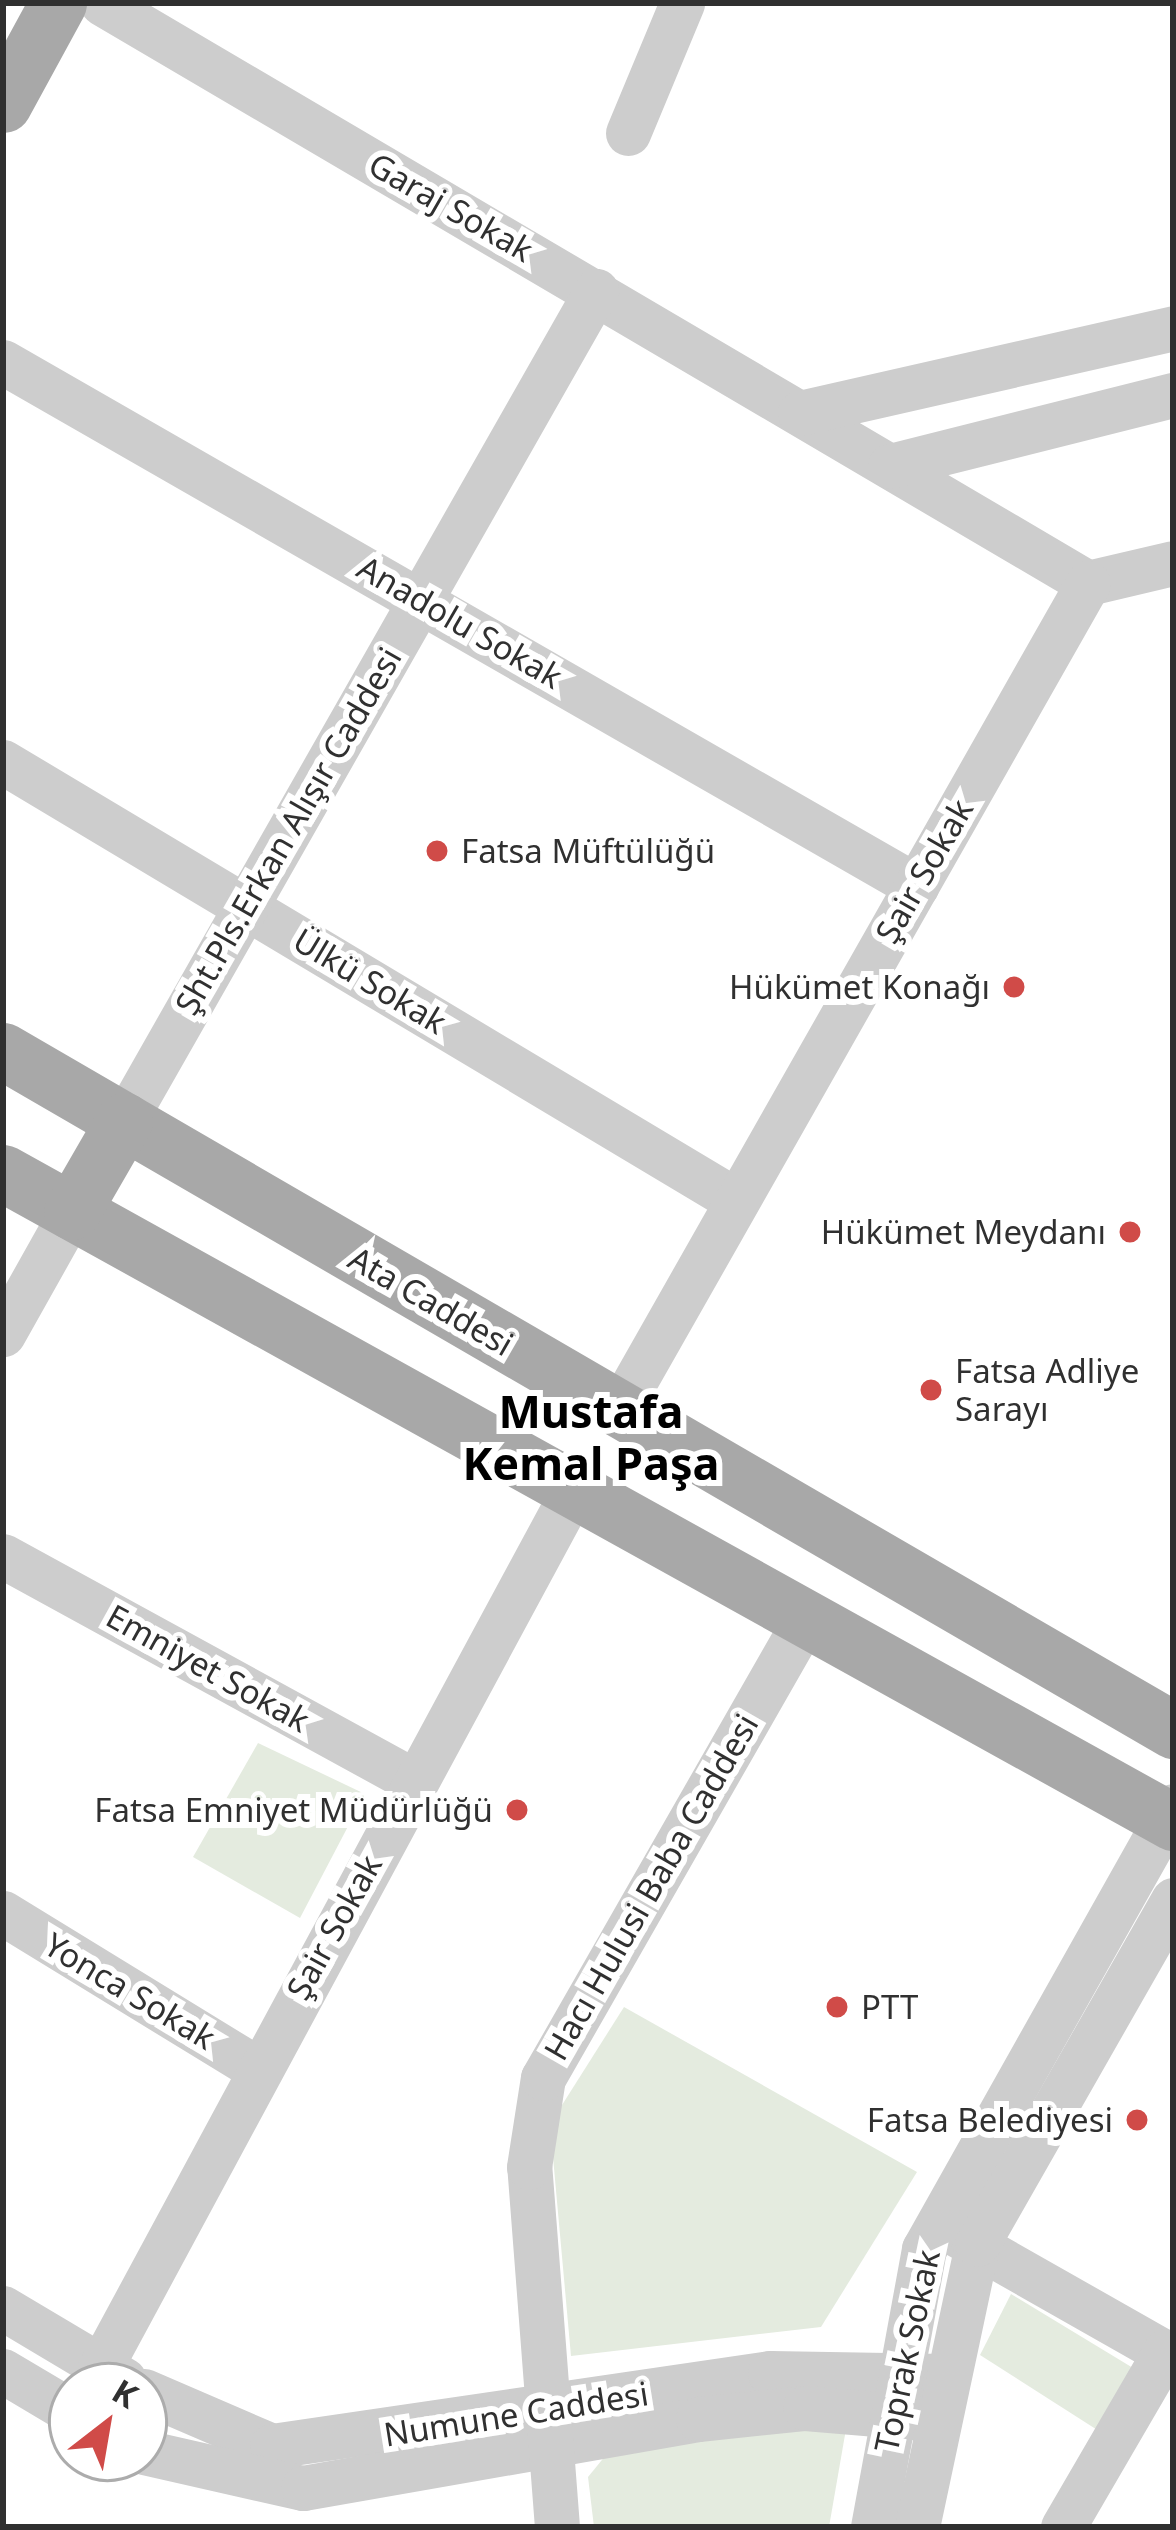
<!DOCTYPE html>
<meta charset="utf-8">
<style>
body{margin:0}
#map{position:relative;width:1176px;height:2530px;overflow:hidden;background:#fff;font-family:"Noto Sans",sans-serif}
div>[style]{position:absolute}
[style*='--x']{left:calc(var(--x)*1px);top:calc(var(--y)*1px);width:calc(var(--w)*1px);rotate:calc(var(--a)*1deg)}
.green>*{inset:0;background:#e4ebdf}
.minor>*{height:45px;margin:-22.5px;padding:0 22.5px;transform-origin:22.5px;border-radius:22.5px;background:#cdcdcd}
.major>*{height:57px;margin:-28.5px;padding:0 28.5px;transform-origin:28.5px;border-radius:28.5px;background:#a8a8a8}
.dots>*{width:33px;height:33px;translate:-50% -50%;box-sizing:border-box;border:6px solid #fff;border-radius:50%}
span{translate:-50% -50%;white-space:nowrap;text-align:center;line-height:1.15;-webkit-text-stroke:12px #fff;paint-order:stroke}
.street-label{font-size:33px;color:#303030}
.poi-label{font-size:33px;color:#303030}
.left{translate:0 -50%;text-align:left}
.right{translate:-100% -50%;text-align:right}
.district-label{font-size:45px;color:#000;font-weight:700}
.frame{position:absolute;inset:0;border:6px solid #303030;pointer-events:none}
.north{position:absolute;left:48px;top:2362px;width:120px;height:120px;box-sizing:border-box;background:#fff;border:3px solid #acacac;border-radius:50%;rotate:31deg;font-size:33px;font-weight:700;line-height:48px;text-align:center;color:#303030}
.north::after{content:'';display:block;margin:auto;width:42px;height:54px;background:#d04b48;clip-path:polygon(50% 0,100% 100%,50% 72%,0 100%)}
</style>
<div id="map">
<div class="green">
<div style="clip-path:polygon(258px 1743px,365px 1794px,300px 1918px,193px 1857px)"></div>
<div style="clip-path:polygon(624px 2007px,917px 2172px,821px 2327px,571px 2356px,550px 2124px)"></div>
<div style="clip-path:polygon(1011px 2294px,1138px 2371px,1102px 2433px,980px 2355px)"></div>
<div style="clip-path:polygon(819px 2425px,846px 2429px,829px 2527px,594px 2527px,588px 2477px,606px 2455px)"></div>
</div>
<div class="minor">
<div style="--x:102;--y:3;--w:1144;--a:30.47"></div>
<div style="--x:628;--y:133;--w:141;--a:-67.4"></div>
<div style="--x:3;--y:362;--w:1053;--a:29.85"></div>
<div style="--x:800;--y:413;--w:383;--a:-12.8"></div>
<div style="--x:890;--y:466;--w:292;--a:-14.1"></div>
<div style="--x:1088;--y:583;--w:87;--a:-13.2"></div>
<div style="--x:3;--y:762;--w:855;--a:30.88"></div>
<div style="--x:124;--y:1121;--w:955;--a:-60.37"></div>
<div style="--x:3;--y:1334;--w:141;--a:-60.7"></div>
<div style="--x:618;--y:1411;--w:952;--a:-60.42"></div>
<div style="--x:3;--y:1556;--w:469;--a:28.7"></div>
<div style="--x:3;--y:1913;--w:297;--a:31.5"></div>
<div style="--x:949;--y:2230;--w:257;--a:29.6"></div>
<div style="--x:3;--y:2308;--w:141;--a:30.8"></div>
<div style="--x:100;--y:2368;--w:999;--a:-61.66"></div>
<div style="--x:3;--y:2371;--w:80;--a:30.7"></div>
<div style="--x:144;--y:2391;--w:139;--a:23.3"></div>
<div style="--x:272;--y:2446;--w:503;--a:-8.34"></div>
<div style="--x:770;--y:2373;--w:175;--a:1"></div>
<div style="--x:144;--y:2452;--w:163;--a:12.8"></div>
<div style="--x:303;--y:2488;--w:401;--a:-9.9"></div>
<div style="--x:698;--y:2419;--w:108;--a:-5.9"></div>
<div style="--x:805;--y:2408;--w:132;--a:4.8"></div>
<div style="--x:557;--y:2527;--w:361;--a:-94.4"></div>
<div style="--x:529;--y:2167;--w:90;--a:-81.1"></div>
<div style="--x:543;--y:2078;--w:530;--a:-60.24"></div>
<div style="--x:873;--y:2527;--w:283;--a:-79.6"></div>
<div style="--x:924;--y:2249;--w:508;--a:-60.66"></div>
<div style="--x:917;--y:2527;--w:289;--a:-78"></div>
<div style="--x:977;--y:2244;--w:396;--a:-60.3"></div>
<div style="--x:1063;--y:2527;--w:203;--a:-59.8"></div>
</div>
<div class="major">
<div style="--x:3;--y:104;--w:115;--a:-61.4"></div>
<div style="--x:3;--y:1051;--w:1353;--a:30.13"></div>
<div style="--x:3;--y:1173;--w:1338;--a:29.02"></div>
<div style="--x:72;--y:1211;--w:104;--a:-60"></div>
</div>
<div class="dots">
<div style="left:437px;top:851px;background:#d04b48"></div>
<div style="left:1014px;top:987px;background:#d04b48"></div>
<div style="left:1130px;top:1232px;background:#d04b48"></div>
<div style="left:931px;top:1390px;background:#d04b48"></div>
<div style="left:517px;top:1810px;background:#d04b48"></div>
<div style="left:837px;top:2007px;background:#d04b48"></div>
<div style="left:1137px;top:2120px;background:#d04b48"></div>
</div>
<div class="street-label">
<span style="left:451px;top:207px;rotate:30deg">Garaj Sokak</span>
<span style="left:460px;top:622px;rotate:30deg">Anadolu Sokak</span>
<span style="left:288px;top:831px;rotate:-60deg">Şht.Pls.Erkan Alışır Caddesi</span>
<span style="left:924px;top:871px;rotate:-60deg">Şair Sokak</span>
<span style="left:370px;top:981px;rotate:31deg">Ülkü Sokak</span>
<span style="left:431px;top:1301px;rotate:30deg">Ata Caddesi</span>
<span style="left:208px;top:1668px;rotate:29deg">Emniyet Sokak</span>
<span style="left:651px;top:1887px;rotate:-60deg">Hacı Hulusi Baba Caddesi</span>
<span style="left:334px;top:1927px;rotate:-61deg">Şair Sokak</span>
<span style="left:130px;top:1991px;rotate:31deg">Yonca Sokak</span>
<span style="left:907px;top:2351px;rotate:-78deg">Toprak Sokak</span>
<span style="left:516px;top:2414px;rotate:-9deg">Numune Caddesi</span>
</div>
<div class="poi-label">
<span class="left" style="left:461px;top:851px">Fatsa Müftülüğü</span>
<span class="right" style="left:990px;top:987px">Hükümet Konağı</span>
<span class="right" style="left:1106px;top:1232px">Hükümet Meydanı</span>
<span class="left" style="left:955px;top:1390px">Fatsa Adliye<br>Sarayı</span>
<span class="right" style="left:493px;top:1810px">Fatsa Emniyet Müdürlüğü</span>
<span class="left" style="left:861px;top:2007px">PTT</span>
<span class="right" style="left:1113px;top:2120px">Fatsa Belediyesi</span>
</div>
<div class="district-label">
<span style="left:591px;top:1437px">Mustafa<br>Kemal Paşa</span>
</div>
<div class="frame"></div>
<div class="north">K</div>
</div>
